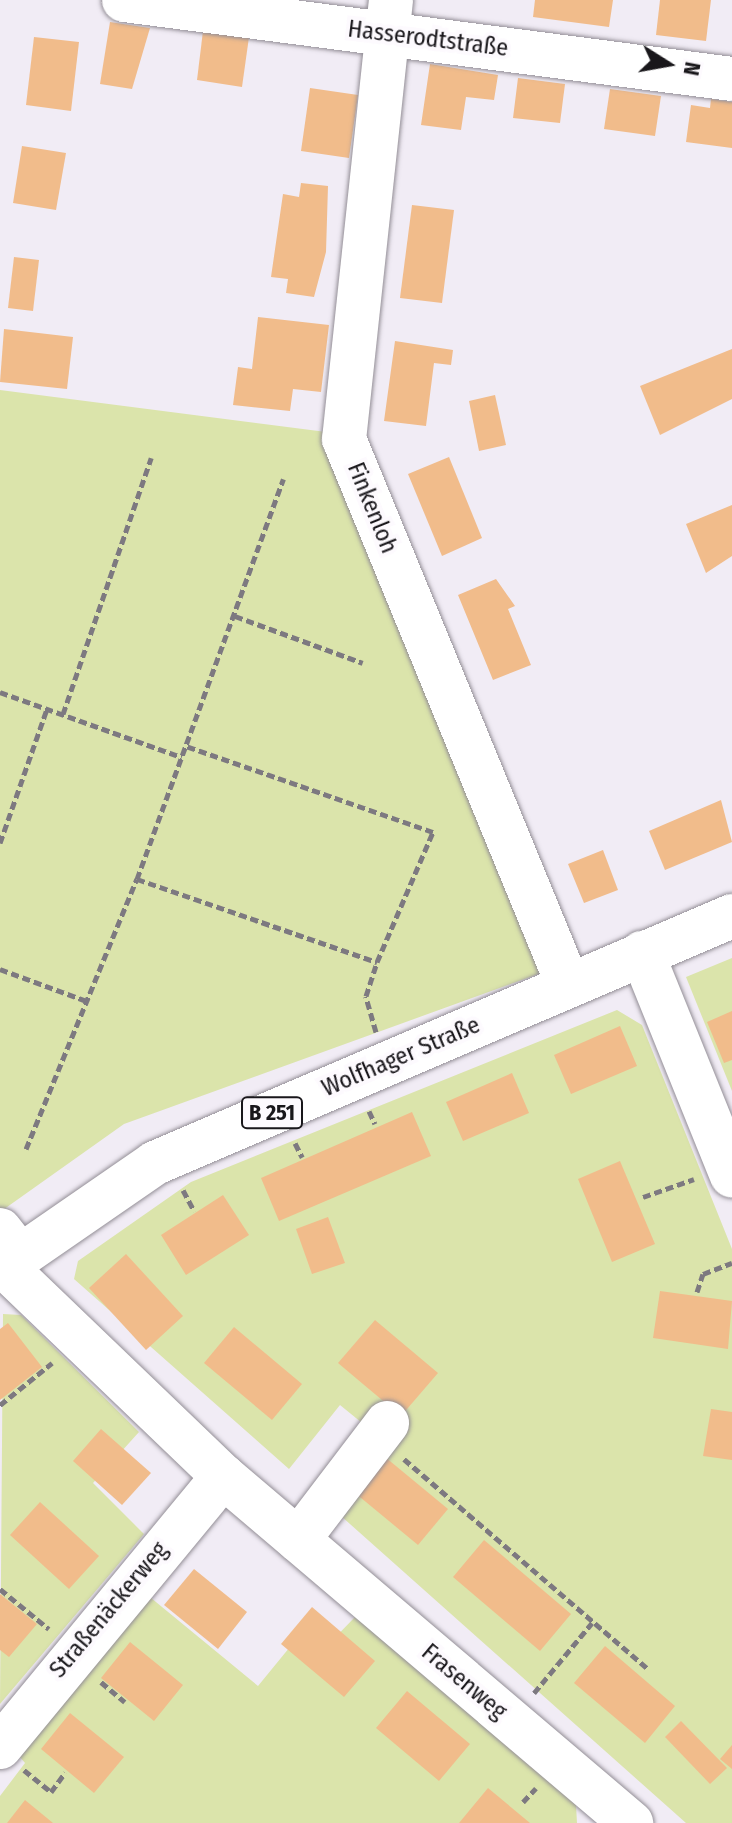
<!DOCTYPE html>
<meta charset="utf-8">
<style>
body{margin:0}
#map{position:relative;width:732px;height:1823px;overflow:hidden;background:#f1ecf5;font-family:"Fira Sans Condensed",sans-serif}
div>[style]{position:absolute}
[style*='--x']{left:calc(var(--x)*1px);top:calc(var(--y)*1px);width:calc(var(--w)*1px);rotate:calc(var(--a)*1deg)}
.green>*{inset:0;background:#dbe4ab}
.building>*{inset:0;background:#f1bc8b}
.path>*{height:5px;margin-top:-2.5px;transform-origin:0;background:repeating-linear-gradient(90deg,#7d7980 0 8px,transparent 0 12px)}
.roads{filter:drop-shadow(0 0 2px #938e96) drop-shadow(0 0 2px #938e96)}
.minor>*{height:44px;margin:-22px;padding:0 22px;transform-origin:22px;border-radius:22px;background:#fff}
.major>*{height:44px;margin:-22px;padding:0 22px;transform-origin:22px;border-radius:22px;background:#fff}
span{translate:-50% -50%;white-space:nowrap;text-align:center;line-height:1.15;-webkit-text-stroke:8px #fdfafe;paint-order:stroke}
.shield-label span{padding:2px 6px;background:#fdfafe;border:2px solid;border-radius:6px;-webkit-text-stroke-width:0}
.shield-label{font-size:22px;color:#19171b;font-weight:700}
.street-label{font-size:24px;color:#19171b}
.north{position:absolute;left:628px;top:24px;width:80px;height:80px;-webkit-text-stroke:6px #fdfafe;paint-order:stroke;rotate:101deg;font-size:22px;font-weight:700;line-height:32px;text-align:center;color:#19171b}
.north::after{content:'';display:block;margin:auto;width:28px;height:36px;background:#19171b;clip-path:polygon(50% 0,100% 100%,50% 72%,0 100%)}
</style>
<div id="map">
<div class="green">
<div style="clip-path:polygon(0 390px,334px 433px,555px 968px,124px 1124px,0 1212px)"></div>
<div style="clip-path:polygon(732px 958px,732px 1091px,686px 977px)"></div>
<div style="clip-path:polygon(617px 1010px,642px 1025px,732px 1249px,732px 1823px,686px 1823px,332px 1508px,378px 1436px,340px 1405px,289px 1469px,74px 1279px,78px 1261px,191px 1182px)"></div>
<div style="clip-path:polygon(3px 1314px,21px 1315px,139px 1432px,93px 1483px,144px 1534px,0 1704px)"></div>
<div style="clip-path:polygon(145px 1593px,258px 1686px,303px 1631px,324px 1649px,355px 1617px,576px 1805px,577px 1823px,0 1823px,0 1796px,25px 1763px,14px 1750px)"></div>
</div>
<div class="building">
<div style="clip-path:polygon(535px 0,613px 0,609px 27px,533px 17px)"></div>
<div style="clip-path:polygon(660px 0,711px 0,706px 41px,656px 35px)"></div>
<div style="clip-path:polygon(110px 22px,150px 28px,132px 89px,100px 84px)"></div>
<div style="clip-path:polygon(203px 31px,249px 37px,242px 87px,197px 80px)"></div>
<div style="clip-path:polygon(34px 37px,79px 42px,71px 111px,26px 105px)"></div>
<div style="clip-path:polygon(430px 64px,498px 75px,494px 100px,466px 97px,461px 130px,421px 125px)"></div>
<div style="clip-path:polygon(518px 78px,565px 84px,560px 123px,513px 118px)"></div>
<div style="clip-path:polygon(310px 88px,358px 95px,349px 158px,301px 151px)"></div>
<div style="clip-path:polygon(610px 89px,661px 96px,655px 136px,604px 129px)"></div>
<div style="clip-path:polygon(711px 99px,732px 102px,732px 148px,686px 142px,691px 105px,710px 108px)"></div>
<div style="clip-path:polygon(22px 146px,66px 153px,56px 210px,13px 203px)"></div>
<div style="clip-path:polygon(301px 183px,328px 186px,326px 252px,314px 297px,286px 293px,288px 279px,271px 277px,283px 194px,299px 197px)"></div>
<div style="clip-path:polygon(412px 205px,454px 210px,442px 303px,400px 298px)"></div>
<div style="clip-path:polygon(14px 257px,39px 260px,33px 311px,8px 308px)"></div>
<div style="clip-path:polygon(258px 317px,329px 325px,321px 392px,293px 389px,290px 411px,233px 405px,238px 367px,252px 369px)"></div>
<div style="clip-path:polygon(4px 329px,73px 337px,67px 389px,0 382px)"></div>
<div style="clip-path:polygon(395px 341px,453px 350px,451px 365px,434px 363px,426px 426px,384px 421px)"></div>
<div style="clip-path:polygon(732px 349px,732px 399px,660px 435px,640px 386px)"></div>
<div style="clip-path:polygon(495px 395px,506px 445px,479px 451px,469px 401px)"></div>
<div style="clip-path:polygon(449px 457px,482px 538px,442px 556px,408px 474px)"></div>
<div style="clip-path:polygon(732px 505px,732px 556px,706px 573px,686px 524px)"></div>
<div style="clip-path:polygon(496px 579px,515px 606px,508px 609px,531px 665px,493px 680px,458px 595px)"></div>
<div style="clip-path:polygon(721px 800px,732px 842px,665px 870px,649px 831px)"></div>
<div style="clip-path:polygon(603px 850px,618px 890px,584px 903px,568px 864px)"></div>
<div style="clip-path:polygon(732px 1011px,732px 1060px,724px 1063px,707px 1022px)"></div>
<div style="clip-path:polygon(620px 1026px,637px 1066px,571px 1094px,554px 1055px)"></div>
<div style="clip-path:polygon(512px 1073px,529px 1113px,463px 1141px,446px 1102px)"></div>
<div style="clip-path:polygon(412px 1112px,431px 1156px,279px 1221px,261px 1178px)"></div>
<div style="clip-path:polygon(620px 1161px,655px 1244px,612px 1262px,578px 1179px)"></div>
<div style="clip-path:polygon(223px 1195px,249px 1235px,186px 1275px,161px 1235px)"></div>
<div style="clip-path:polygon(328px 1217px,345px 1263px,312px 1274px,296px 1229px)"></div>
<div style="clip-path:polygon(126px 1254px,183px 1316px,146px 1350px,89px 1288px)"></div>
<div style="clip-path:polygon(660px 1291px,732px 1301px,728px 1349px,653px 1338px)"></div>
<div style="clip-path:polygon(375px 1320px,438px 1373px,401px 1416px,338px 1363px)"></div>
<div style="clip-path:polygon(8px 1323px,42px 1367px,0 1400px,0 1329px)"></div>
<div style="clip-path:polygon(234px 1327px,302px 1384px,272px 1420px,204px 1363px)"></div>
<div style="clip-path:polygon(711px 1409px,732px 1412px,732px 1460px,703px 1456px)"></div>
<div style="clip-path:polygon(101px 1429px,151px 1473px,122px 1505px,73px 1461px)"></div>
<div style="clip-path:polygon(379px 1452px,448px 1509px,418px 1545px,349px 1488px)"></div>
<div style="clip-path:polygon(40px 1502px,99px 1556px,69px 1589px,10px 1535px)"></div>
<div style="clip-path:polygon(484px 1540px,571px 1614px,540px 1651px,453px 1577px)"></div>
<div style="clip-path:polygon(194px 1569px,247px 1612px,218px 1649px,164px 1605px)"></div>
<div style="clip-path:polygon(0 1594px,37px 1624px,9px 1657px,0 1650px)"></div>
<div style="clip-path:polygon(312px 1607px,375px 1661px,344px 1697px,281px 1644px)"></div>
<div style="clip-path:polygon(130px 1642px,183px 1685px,154px 1721px,101px 1678px)"></div>
<div style="clip-path:polygon(605px 1646px,675px 1706px,645px 1743px,574px 1683px)"></div>
<div style="clip-path:polygon(407px 1691px,470px 1744px,439px 1781px,376px 1728px)"></div>
<div style="clip-path:polygon(70px 1713px,124px 1757px,94px 1793px,41px 1749px)"></div>
<div style="clip-path:polygon(681px 1721px,727px 1768px,710px 1784px,665px 1737px)"></div>
<div style="clip-path:polygon(732px 1745px,732px 1769px,720px 1759px)"></div>
<div style="clip-path:polygon(488px 1788px,530px 1823px,459px 1823px)"></div>
<div style="clip-path:polygon(25px 1800px,53px 1823px,7px 1823px)"></div>
</div>
<div class="path">
<div style="--x:235;--y:616;--w:136;--a:20.2"></div>
<div style="--x:0;--y:692;--w:193;--a:19.7"></div>
<div style="--x:63;--y:714;--w:271;--a:-71"></div>
<div style="--x:0;--y:843;--w:142;--a:-70.7"></div>
<div style="--x:137;--y:879;--w:254;--a:19.1"></div>
<div style="--x:377;--y:962;--w:142;--a:-66.7"></div>
<div style="--x:433;--y:832;--w:262;--a:-160.8"></div>
<div style="--x:0;--y:969;--w:95;--a:20.3"></div>
<div style="--x:376;--y:1032;--w:37;--a:-106"></div>
<div style="--x:366;--y:996;--w:36;--a:-72"></div>
<div style="--x:369;--y:1111;--w:14;--a:65"></div>
<div style="--x:295;--y:1143;--w:16;--a:63"></div>
<div style="--x:26;--y:1149;--w:292;--a:-67.7"></div>
<div style="--x:137;--y:879;--w:426;--a:-69.9"></div>
<div style="--x:183;--y:1190;--w:24;--a:62"></div>
<div style="--x:643;--y:1197;--w:54;--a:-19.4"></div>
<div style="--x:697;--y:1292;--w:19;--a:-72"></div>
<div style="--x:703;--y:1274;--w:31;--a:-21"></div>
<div style="--x:0;--y:1405;--w:67;--a:-38.9"></div>
<div style="--x:404;--y:1459;--w:323;--a:40.7"></div>
<div style="--x:0;--y:1589;--w:63;--a:39.2"></div>
<div style="--x:101;--y:1682;--w:31;--a:40"></div>
<div style="--x:534;--y:1693;--w:91;--a:-50.4"></div>
<div style="--x:24;--y:1770;--w:35;--a:39"></div>
<div style="--x:51;--y:1792;--w:24;--a:-54"></div>
<div style="--x:523;--y:1802;--w:19;--a:-47"></div>
</div>
<div class="roads">
<div class="minor">
<div style="--x:124;--y:0;--w:613;--a:7.4"></div>
<div style="--x:391;--y:0;--w:442;--a:96.1"></div>
<div style="--x:344;--y:439;--w:590;--a:67.69"></div>
<div style="--x:642;--y:953;--w:240;--a:68"></div>
<div style="--x:0;--y:1230;--w:33;--a:52"></div>
<div style="--x:5;--y:1267;--w:302;--a:43.8"></div>
<div style="--x:223;--y:1476;--w:536;--a:40.38"></div>
<div style="--x:298;--y:1540;--w:147;--a:-52.7"></div>
<div style="--x:0;--y:1747;--w:351;--a:-50.5"></div>
</div>
<div class="major">
<div style="--x:0;--y:1270;--w:188;--a:-34.6"></div>
<div style="--x:155;--y:1163;--w:628;--a:-23.17"></div>
</div>
</div>
<div class="shield-label">
<span style="left:272px;top:1113px">B 251</span>
</div>
<div class="street-label">
<span style="left:428px;top:39px;rotate:7deg">Hasserodtstraße</span>
<span style="left:372px;top:508px;rotate:68deg">Finkenloh</span>
<span style="left:401px;top:1057px;rotate:-23deg">Wolfhager Straße</span>
<span style="left:109px;top:1610px;rotate:-50deg">Straßenäckerweg</span>
<span style="left:464px;top:1682px;rotate:40deg">Frasenweg</span>
</div>
<div class="north">N</div>
</div>
